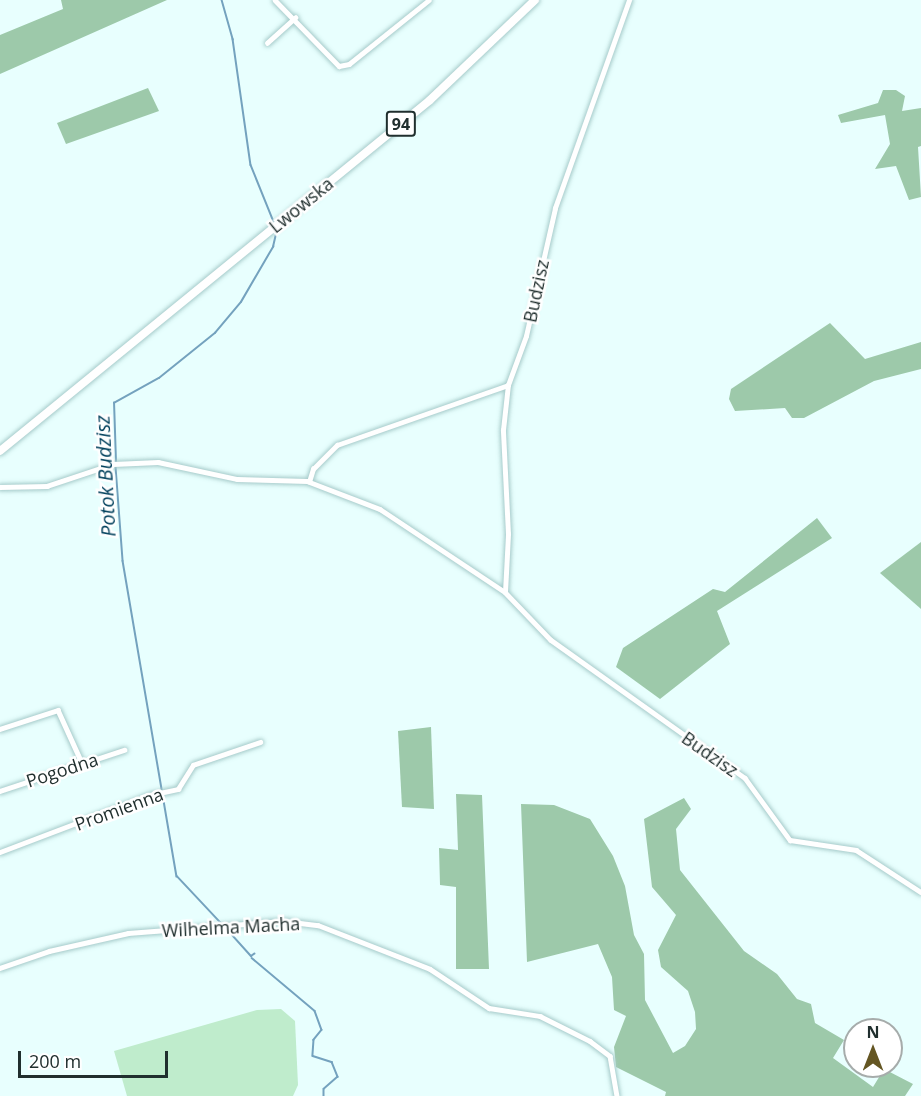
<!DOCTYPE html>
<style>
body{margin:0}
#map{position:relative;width:921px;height:1096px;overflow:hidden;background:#e8fffe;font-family:"Open Sans",sans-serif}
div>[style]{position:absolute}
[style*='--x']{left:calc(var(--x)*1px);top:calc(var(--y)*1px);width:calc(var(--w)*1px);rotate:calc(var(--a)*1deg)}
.green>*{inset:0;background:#bfeccc}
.forest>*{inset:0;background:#9dc9aa}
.stream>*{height:1.5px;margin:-0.75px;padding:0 0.75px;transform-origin:0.75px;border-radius:0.75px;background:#74a2be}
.roads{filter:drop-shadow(0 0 2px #a6cbca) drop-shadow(0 0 2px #a6cbca)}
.minor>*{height:4.5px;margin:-2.25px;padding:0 2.25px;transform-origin:2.25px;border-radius:2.25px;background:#fff}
.primary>*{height:8px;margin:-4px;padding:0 4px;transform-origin:4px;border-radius:4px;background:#fff}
span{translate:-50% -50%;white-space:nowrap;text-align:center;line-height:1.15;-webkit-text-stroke:5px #fff;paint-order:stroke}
.shield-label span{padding:2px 4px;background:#fff;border:2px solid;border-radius:4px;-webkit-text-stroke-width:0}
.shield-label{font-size:16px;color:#202f2e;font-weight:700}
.street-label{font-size:18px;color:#202f2e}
.water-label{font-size:20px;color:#00405c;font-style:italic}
.north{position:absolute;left:843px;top:1018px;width:60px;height:60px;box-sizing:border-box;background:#fff;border:2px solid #a6acab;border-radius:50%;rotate:0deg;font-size:16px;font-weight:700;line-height:24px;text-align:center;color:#202f2e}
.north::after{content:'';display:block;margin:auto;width:21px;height:27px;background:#645623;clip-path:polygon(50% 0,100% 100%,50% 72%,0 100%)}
.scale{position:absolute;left:18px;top:1051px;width:150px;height:27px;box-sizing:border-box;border:3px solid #202f2e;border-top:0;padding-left:8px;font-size:18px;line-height:21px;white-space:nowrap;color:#202f2e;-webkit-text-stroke:4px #fff;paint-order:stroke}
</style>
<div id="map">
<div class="green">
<div style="clip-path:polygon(281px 1009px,295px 1021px,298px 1085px,293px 1096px,127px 1096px,114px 1051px,257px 1010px)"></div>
</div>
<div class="forest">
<div style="clip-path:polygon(61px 0,167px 0,0 74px,0 35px,63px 9px)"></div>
<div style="clip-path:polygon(148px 88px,159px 111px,66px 144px,57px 123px)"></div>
<div style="clip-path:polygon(883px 90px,896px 90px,905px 96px,902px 111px,921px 108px,921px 146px,918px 147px,921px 197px,909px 200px,896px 166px,875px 169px,890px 144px,885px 115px,841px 123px,838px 115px,878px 103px)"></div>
<div style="clip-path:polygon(830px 323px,865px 359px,921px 342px,921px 369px,874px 381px,804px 418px,792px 418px,785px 408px,735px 411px,729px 399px,731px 389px)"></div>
<div style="clip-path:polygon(817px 518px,832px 538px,717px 611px,730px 644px,660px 699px,616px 667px,623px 648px,713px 589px,725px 592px)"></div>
<div style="clip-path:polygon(921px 542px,921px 609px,880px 573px)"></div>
<div style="clip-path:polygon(431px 727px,434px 809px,402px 807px,398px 731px)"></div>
<div style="clip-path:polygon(456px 794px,482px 795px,489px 969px,456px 969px,456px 887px,440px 885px,439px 848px,458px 850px)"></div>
<div style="clip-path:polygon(684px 798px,691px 809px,676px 829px,680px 870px,744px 951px,777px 974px,797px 999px,811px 1004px,815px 1023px,844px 1040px,833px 1058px,873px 1087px,884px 1069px,913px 1084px,905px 1096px,665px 1096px,666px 1092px,616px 1067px,614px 1047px,626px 1016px,614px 1010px,612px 977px,598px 944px,527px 962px,521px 804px,554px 805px,590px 819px,613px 856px,625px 886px,634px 935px,644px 954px,645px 1000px,673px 1053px,685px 1046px,696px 1029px,695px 1012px,688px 991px,661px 967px,658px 950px,676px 915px,652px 887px,644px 819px)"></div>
</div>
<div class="stream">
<div style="--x:222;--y:0;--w:41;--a:74.2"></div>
<div style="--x:233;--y:39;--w:127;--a:81.9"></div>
<div style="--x:251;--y:165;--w:61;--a:68"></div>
<div style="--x:116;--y:462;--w:59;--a:-91.9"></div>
<div style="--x:114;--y:403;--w:51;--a:-29.1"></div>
<div style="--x:159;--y:378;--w:72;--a:-38.8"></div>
<div style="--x:215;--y:333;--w:40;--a:-50"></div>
<div style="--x:241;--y:302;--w:64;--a:-59.8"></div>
<div style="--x:273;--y:247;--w:18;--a:-77"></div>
<div style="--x:116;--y:467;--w:94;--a:85.7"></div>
<div style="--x:123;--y:561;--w:320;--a:80.3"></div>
<div style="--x:177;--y:876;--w:67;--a:46.8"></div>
<div style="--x:226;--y:928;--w:38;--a:48"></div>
<div style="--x:251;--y:956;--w:4;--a:-34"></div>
<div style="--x:252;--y:958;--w:82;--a:40.1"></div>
<div style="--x:315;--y:1011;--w:20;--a:70"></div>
<div style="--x:322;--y:1030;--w:13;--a:129"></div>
<div style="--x:314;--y:1040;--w:16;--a:94"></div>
<div style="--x:313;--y:1056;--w:20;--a:18"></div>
<div style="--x:332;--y:1062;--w:16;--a:68"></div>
<div style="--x:338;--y:1077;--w:18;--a:139"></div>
<div style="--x:324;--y:1089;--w:7;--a:90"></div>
</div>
<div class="roads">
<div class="minor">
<div style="--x:275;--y:0;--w:92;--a:45.9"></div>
<div style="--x:339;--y:66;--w:10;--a:-11"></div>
<div style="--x:349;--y:64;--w:102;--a:-38.7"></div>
<div style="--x:267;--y:43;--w:38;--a:-42"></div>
<div style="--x:309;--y:482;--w:14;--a:-73"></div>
<div style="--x:313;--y:469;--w:34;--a:-45"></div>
<div style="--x:337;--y:445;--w:181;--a:-19.3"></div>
<div style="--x:0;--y:487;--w:47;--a:-1.2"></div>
<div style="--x:47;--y:486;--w:70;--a:-18.4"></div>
<div style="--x:113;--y:464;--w:45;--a:-2.5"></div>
<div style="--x:158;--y:462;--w:81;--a:12.1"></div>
<div style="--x:237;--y:479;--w:70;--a:1.6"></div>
<div style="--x:307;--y:481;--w:78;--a:21"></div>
<div style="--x:380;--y:509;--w:150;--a:33.6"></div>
<div style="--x:505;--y:592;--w:66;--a:46.2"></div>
<div style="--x:551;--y:640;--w:238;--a:35.4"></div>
<div style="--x:745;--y:778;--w:77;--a:54"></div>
<div style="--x:790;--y:840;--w:67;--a:8.6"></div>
<div style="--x:856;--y:850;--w:77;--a:32.9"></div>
<div style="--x:505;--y:592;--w:58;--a:-87"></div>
<div style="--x:508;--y:534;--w:104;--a:-92.8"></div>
<div style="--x:503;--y:430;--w:45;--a:-83.7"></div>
<div style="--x:508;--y:385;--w:52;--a:-69.8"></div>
<div style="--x:526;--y:336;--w:131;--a:-77.2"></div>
<div style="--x:555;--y:208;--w:221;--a:-70.4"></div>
<div style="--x:0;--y:729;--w:61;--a:-18.1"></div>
<div style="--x:58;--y:710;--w:58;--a:65.6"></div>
<div style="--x:0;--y:791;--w:131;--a:-18.3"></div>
<div style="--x:0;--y:852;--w:160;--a:-20.8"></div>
<div style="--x:150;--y:795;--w:29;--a:-12"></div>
<div style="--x:178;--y:789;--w:28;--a:-58"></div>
<div style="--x:193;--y:765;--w:71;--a:-18.9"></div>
<div style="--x:0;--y:968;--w:52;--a:-19.1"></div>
<div style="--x:49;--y:951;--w:81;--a:-12.8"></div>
<div style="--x:128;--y:933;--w:156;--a:-4.4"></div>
<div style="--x:284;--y:921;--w:34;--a:7"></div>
<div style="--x:318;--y:925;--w:120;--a:21.4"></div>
<div style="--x:430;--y:969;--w:71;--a:33.5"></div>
<div style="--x:489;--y:1008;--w:52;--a:8.9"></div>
<div style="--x:540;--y:1016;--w:56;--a:26.6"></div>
<div style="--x:590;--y:1041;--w:25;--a:37"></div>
<div style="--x:610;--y:1056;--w:41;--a:80.1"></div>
</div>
<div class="primary">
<div style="--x:0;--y:451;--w:555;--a:-39.22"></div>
<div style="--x:430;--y:100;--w:145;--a:-43.6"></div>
</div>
</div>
<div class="shield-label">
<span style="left:401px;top:124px">94</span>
</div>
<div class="street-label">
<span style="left:301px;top:205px;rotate:-39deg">Lwowska</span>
<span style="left:536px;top:291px;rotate:-78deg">Budzisz</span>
<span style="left:710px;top:754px;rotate:35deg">Budzisz</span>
<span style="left:62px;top:770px;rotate:-18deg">Pogodna</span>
<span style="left:119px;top:809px;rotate:-20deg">Promienna</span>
<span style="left:231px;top:927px;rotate:-3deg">Wilhelma Macha</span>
</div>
<div class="water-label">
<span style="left:105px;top:476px;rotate:-93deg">Potok Budzisz</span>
</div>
<div class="north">N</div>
<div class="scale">200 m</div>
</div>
